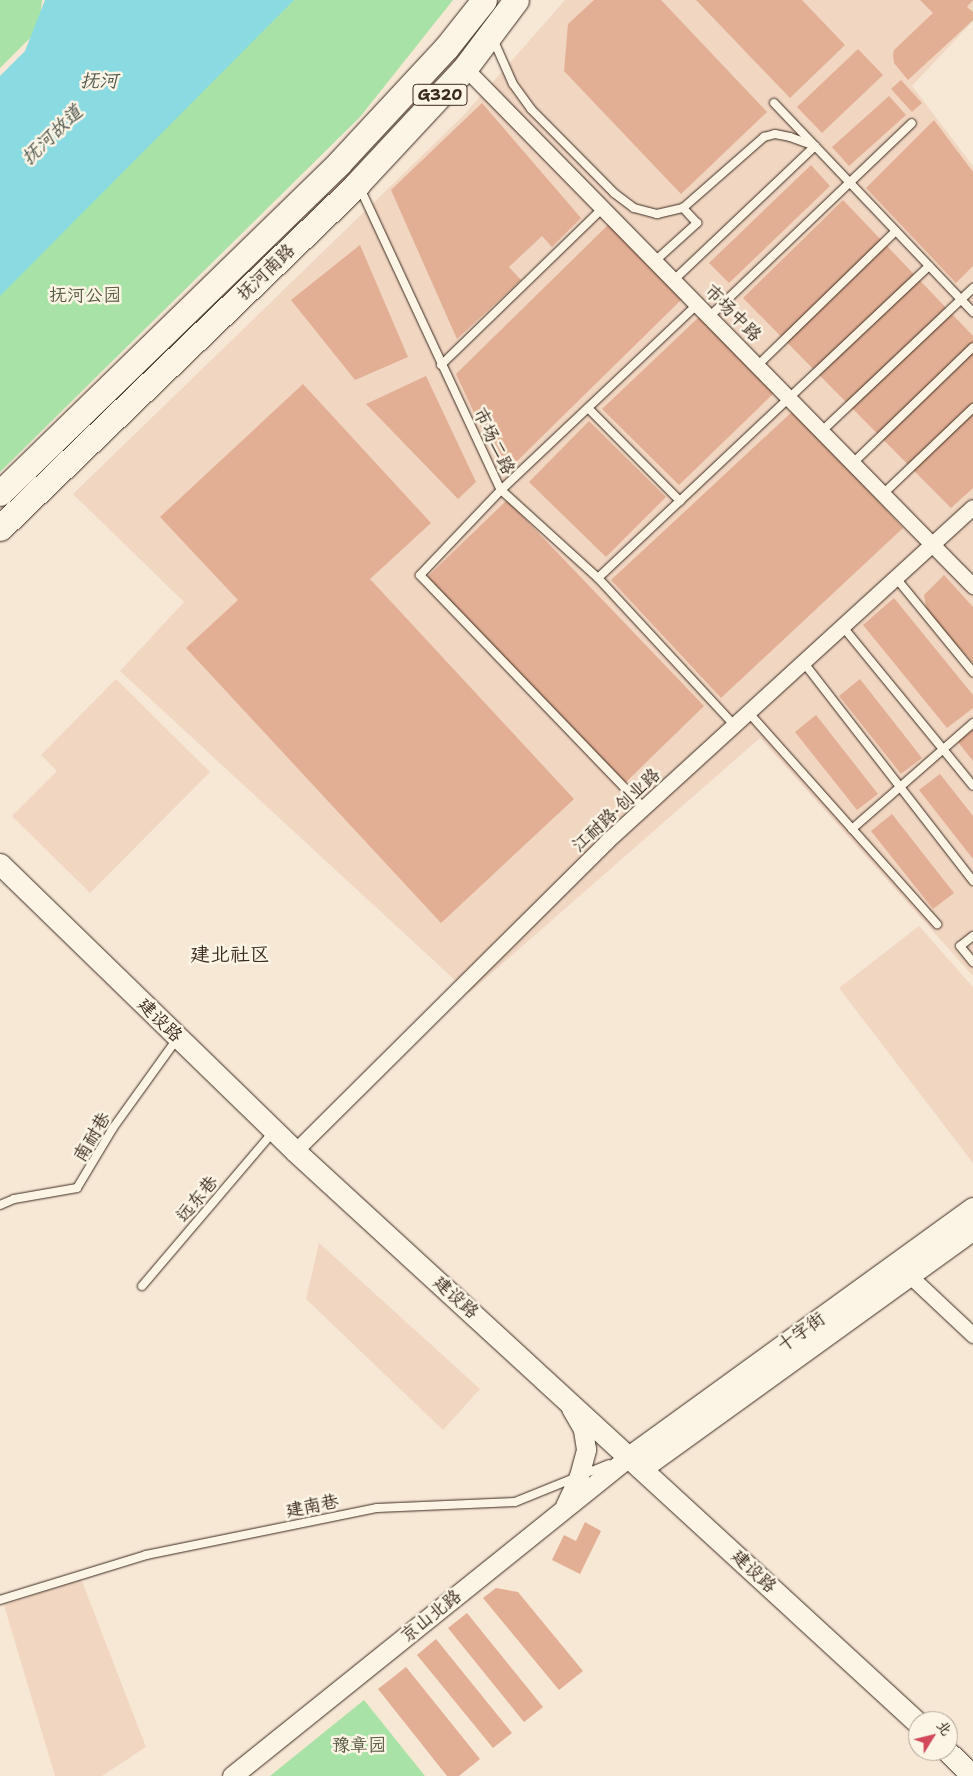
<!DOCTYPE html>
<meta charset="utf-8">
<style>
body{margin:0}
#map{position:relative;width:973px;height:1776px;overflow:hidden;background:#f7e7d5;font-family:"Shantell Sans","LXGW WenKai TC",sans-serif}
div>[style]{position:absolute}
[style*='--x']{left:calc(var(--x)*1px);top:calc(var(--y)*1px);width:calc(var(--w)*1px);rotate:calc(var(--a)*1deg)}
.built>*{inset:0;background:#f1d6c2}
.green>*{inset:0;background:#a9e2a6}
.water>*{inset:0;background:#89dbe1}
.building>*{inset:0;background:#e2af94}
.roads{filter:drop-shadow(0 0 1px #3b2a1e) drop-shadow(0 0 1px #3b2a1e)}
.service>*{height:8px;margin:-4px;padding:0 4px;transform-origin:4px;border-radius:4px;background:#fcf5e5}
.minor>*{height:15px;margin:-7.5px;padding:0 7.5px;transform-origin:7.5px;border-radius:7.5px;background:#fcf5e5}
.tertiary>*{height:19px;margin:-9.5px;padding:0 9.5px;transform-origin:9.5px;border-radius:9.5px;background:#fcf5e5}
.secondary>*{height:21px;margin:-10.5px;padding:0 10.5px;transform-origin:10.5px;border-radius:10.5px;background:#fcf5e5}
.trunk>*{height:25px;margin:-12.5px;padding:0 12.5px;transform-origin:12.5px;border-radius:12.5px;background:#fcf5e5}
span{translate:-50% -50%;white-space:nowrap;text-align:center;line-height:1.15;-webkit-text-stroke:5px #fcf5e5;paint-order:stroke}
.shield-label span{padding:1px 4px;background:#fcf5e5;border:1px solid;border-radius:4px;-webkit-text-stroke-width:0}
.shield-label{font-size:16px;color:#3b2a1e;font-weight:700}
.street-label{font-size:18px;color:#3b2a1e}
.park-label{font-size:18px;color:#565840}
.water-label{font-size:19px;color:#4e564f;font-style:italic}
.quarter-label{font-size:20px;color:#3b2a1e}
.north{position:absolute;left:908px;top:1711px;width:50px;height:50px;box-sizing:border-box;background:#fcf5e5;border:1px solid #afa495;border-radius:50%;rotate:54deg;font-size:14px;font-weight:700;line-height:20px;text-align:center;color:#3b2a1e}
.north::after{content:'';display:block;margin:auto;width:18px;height:22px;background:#d1495b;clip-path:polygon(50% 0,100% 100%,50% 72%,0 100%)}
</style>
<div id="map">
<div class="built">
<div style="clip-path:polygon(565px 0,973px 0,973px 21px,912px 86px,973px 166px,973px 976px,760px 738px,469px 993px,120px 671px,184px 602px,73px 494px,463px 116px)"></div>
<div style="clip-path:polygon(116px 679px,210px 772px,90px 893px,12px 816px,57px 771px,41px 755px)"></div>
<div style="clip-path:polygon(919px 926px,973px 987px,973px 1163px,839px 988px)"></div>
<div style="clip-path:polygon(319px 1243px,480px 1389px,443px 1430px,306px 1299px)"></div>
<div style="clip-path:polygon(81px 1579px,146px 1747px,102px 1776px,55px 1776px,4px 1605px)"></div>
</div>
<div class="green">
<div style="clip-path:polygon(0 0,42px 0,39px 29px,0 68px)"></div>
<div style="clip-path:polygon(293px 0,453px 0,360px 117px,0 472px,0 284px)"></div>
<div style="clip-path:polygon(364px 1700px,425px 1776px,270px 1776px)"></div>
</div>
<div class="water">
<div style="clip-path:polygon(45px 0,294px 0,0 296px,0 76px,25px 51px)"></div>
</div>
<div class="building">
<div style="clip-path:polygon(594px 0,661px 0,767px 112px,681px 194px,564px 71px,568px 24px)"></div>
<div style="clip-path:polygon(696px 0,802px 0,845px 45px,790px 98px)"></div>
<div style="clip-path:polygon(920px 0,973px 0,967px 7px,973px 12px,973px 20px,908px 80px,894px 63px,893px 55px,894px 50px,933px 13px)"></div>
<div style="clip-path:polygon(858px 49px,883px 75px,822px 133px,797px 107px)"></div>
<div style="clip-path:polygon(901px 80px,922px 103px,912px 112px,891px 89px)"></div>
<div style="clip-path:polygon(889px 96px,906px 115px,849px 166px,832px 147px)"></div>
<div style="clip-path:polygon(482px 103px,581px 218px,552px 247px,542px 236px,509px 267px,521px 280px,457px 339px,391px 190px)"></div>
<div style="clip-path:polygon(934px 120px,973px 172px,973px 266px,956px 283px,866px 188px)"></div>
<div style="clip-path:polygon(811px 165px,830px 186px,729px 283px,709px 263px)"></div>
<div style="clip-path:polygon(843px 200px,973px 336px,973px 488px,951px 508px,743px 298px)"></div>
<div style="clip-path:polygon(611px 222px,684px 297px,503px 475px,456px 374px)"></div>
<div style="clip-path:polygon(360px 245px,408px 357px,355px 380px,291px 300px)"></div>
<div style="clip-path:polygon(700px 316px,774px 393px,679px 485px,602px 409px)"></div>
<div style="clip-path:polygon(426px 376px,476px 482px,458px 499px,366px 404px)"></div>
<div style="clip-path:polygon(303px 384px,431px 523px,370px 579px,574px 799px,441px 923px,186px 648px,238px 600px,160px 517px)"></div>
<div style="clip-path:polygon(794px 410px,903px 528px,721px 698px,611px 580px)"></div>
<div style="clip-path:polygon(589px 421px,666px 497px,606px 557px,529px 482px)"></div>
<div style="clip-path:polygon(507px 500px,704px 706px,624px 784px,426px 578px)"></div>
<div style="clip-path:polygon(944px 575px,973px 607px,973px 663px,927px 612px,924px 595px)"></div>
<div style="clip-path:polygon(894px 598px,973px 695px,973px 708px,947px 728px,863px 625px)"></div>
<div style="clip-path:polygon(860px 679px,922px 758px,901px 774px,839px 696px)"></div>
<div style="clip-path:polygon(816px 715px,878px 794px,857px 810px,795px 732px)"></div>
<div style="clip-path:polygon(973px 729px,973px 761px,958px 742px)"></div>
<div style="clip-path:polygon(940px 774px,973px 816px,973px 859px,919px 790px)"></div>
<div style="clip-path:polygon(892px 814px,954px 893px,933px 909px,871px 831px)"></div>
<div style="clip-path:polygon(585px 1522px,601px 1531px,580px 1574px,552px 1560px,564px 1535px,576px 1541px)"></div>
<div style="clip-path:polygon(496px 1588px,518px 1592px,583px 1671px,559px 1690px,483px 1598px)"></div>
<div style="clip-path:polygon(467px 1613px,543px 1707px,524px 1722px,448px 1628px)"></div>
<div style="clip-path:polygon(436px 1639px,512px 1733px,493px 1748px,417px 1655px)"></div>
<div style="clip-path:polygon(406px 1667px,480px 1759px,459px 1776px,447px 1776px,378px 1689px)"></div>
</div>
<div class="roads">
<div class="service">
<div style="--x:493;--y:39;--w:49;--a:66"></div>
<div style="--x:513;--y:84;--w:31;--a:54"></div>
<div style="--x:531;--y:109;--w:118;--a:45.3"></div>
<div style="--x:614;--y:193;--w:25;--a:37"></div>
<div style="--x:634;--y:208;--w:24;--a:15"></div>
<div style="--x:657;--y:214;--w:27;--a:-13"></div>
<div style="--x:774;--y:103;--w:289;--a:46.4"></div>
<div style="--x:359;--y:186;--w:336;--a:65"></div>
<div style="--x:501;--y:490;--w:131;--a:42.2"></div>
<div style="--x:598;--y:578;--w:202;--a:47.2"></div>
<div style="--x:655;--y:261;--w:57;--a:-42.1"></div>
<div style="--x:697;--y:223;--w:21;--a:-133"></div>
<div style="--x:683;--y:208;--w:108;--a:-41.2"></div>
<div style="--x:764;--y:137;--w:11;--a:-15"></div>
<div style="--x:775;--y:134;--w:15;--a:11"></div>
<div style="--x:790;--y:137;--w:27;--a:20"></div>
<div style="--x:815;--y:146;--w:195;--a:136.5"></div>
<div style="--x:710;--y:316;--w:279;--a:-43.7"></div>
<div style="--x:441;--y:365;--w:226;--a:-44.1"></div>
<div style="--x:758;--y:365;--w:192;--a:-44.2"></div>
<div style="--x:588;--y:408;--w:131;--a:45.3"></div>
<div style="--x:823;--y:430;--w:207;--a:-43.4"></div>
<div style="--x:854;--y:462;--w:165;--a:-44"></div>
<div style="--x:884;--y:493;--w:123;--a:-43.7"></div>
<div style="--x:598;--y:578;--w:455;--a:-43.3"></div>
<div style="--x:896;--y:578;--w:122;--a:50.7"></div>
<div style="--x:843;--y:627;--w:205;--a:50.7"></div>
<div style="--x:804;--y:663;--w:276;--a:52.2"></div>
<div style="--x:749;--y:713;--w:283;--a:48.3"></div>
<div style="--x:644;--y:808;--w:323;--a:-133.9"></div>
<div style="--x:420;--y:575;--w:117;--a:-46.4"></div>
<div style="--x:501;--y:490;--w:271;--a:-43.4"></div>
<div style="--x:852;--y:829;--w:161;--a:-41.2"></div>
<div style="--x:973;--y:936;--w:16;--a:142"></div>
<div style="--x:960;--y:946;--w:21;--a:51"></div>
<div style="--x:0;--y:1205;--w:15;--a:-23"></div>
<div style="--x:14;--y:1199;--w:64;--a:-9.9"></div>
<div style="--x:77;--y:1188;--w:70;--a:-59"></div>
<div style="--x:113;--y:1128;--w:110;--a:-54.3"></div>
<div style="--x:142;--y:1286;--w:202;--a:-49.6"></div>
<div style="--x:0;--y:1600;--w:153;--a:-17.1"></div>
<div style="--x:146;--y:1555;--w:236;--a:-11.5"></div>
<div style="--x:377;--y:1508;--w:138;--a:-2.5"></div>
<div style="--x:515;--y:1502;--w:101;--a:-22"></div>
</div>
<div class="minor">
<div style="--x:465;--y:68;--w:726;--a:45.56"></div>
<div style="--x:295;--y:1151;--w:440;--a:-44.8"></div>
<div style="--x:607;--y:841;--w:495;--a:-42.4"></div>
<div style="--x:909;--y:1275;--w:88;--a:43.2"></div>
</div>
<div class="tertiary">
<div style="--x:565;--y:1506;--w:33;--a:-65"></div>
<div style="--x:579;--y:1476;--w:28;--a:-75"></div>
<div style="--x:586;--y:1449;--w:20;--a:-99"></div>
<div style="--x:583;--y:1429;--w:24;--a:-120"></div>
<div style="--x:232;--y:1776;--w:511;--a:-38.8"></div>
</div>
<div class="secondary">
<div style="--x:0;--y:864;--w:412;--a:44.2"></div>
<div style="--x:295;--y:1151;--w:846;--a:42.56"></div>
<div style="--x:630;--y:1456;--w:423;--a:-35.9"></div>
<div style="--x:642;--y:1468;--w:408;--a:-35.8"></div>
<div style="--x:947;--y:1751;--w:36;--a:44"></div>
</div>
<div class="trunk">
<div style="--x:0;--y:493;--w:473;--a:-44.2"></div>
<div style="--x:339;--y:163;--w:157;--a:-47.1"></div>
<div style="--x:446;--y:48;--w:61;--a:-51.6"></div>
<div style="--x:0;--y:528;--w:496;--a:-43.9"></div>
<div style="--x:357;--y:184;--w:158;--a:-47"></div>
<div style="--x:465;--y:68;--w:85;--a:-53.1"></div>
</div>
</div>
<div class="shield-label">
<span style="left:440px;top:95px">G320</span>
</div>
<div class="street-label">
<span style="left:266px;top:272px;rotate:-44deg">抚河南路</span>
<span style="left:733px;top:313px;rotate:45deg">市场中路</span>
<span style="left:494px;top:441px;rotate:64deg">市场二路</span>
<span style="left:616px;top:810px;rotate:-43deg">江耐路·创业路</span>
<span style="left:160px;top:1020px;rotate:44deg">建设路</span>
<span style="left:92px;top:1137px;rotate:-59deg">南耐巷</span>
<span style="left:197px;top:1199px;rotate:-50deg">远东巷</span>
<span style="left:456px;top:1297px;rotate:42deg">建设路</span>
<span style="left:801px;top:1332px;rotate:-36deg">十字街</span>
<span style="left:312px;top:1506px;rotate:-11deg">建南巷</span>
<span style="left:754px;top:1571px;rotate:43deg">建设路</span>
<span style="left:431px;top:1616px;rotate:-39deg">京山北路</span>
</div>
<div class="park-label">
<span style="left:85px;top:295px">抚河公园</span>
<span style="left:359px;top:1745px">豫章园</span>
</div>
<div class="water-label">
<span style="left:99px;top:81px">抚河</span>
<span style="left:52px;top:135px;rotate:-44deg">抚河故道</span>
</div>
<div class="quarter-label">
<span style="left:230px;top:954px">建北社区</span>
</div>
<div class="north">北</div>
</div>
